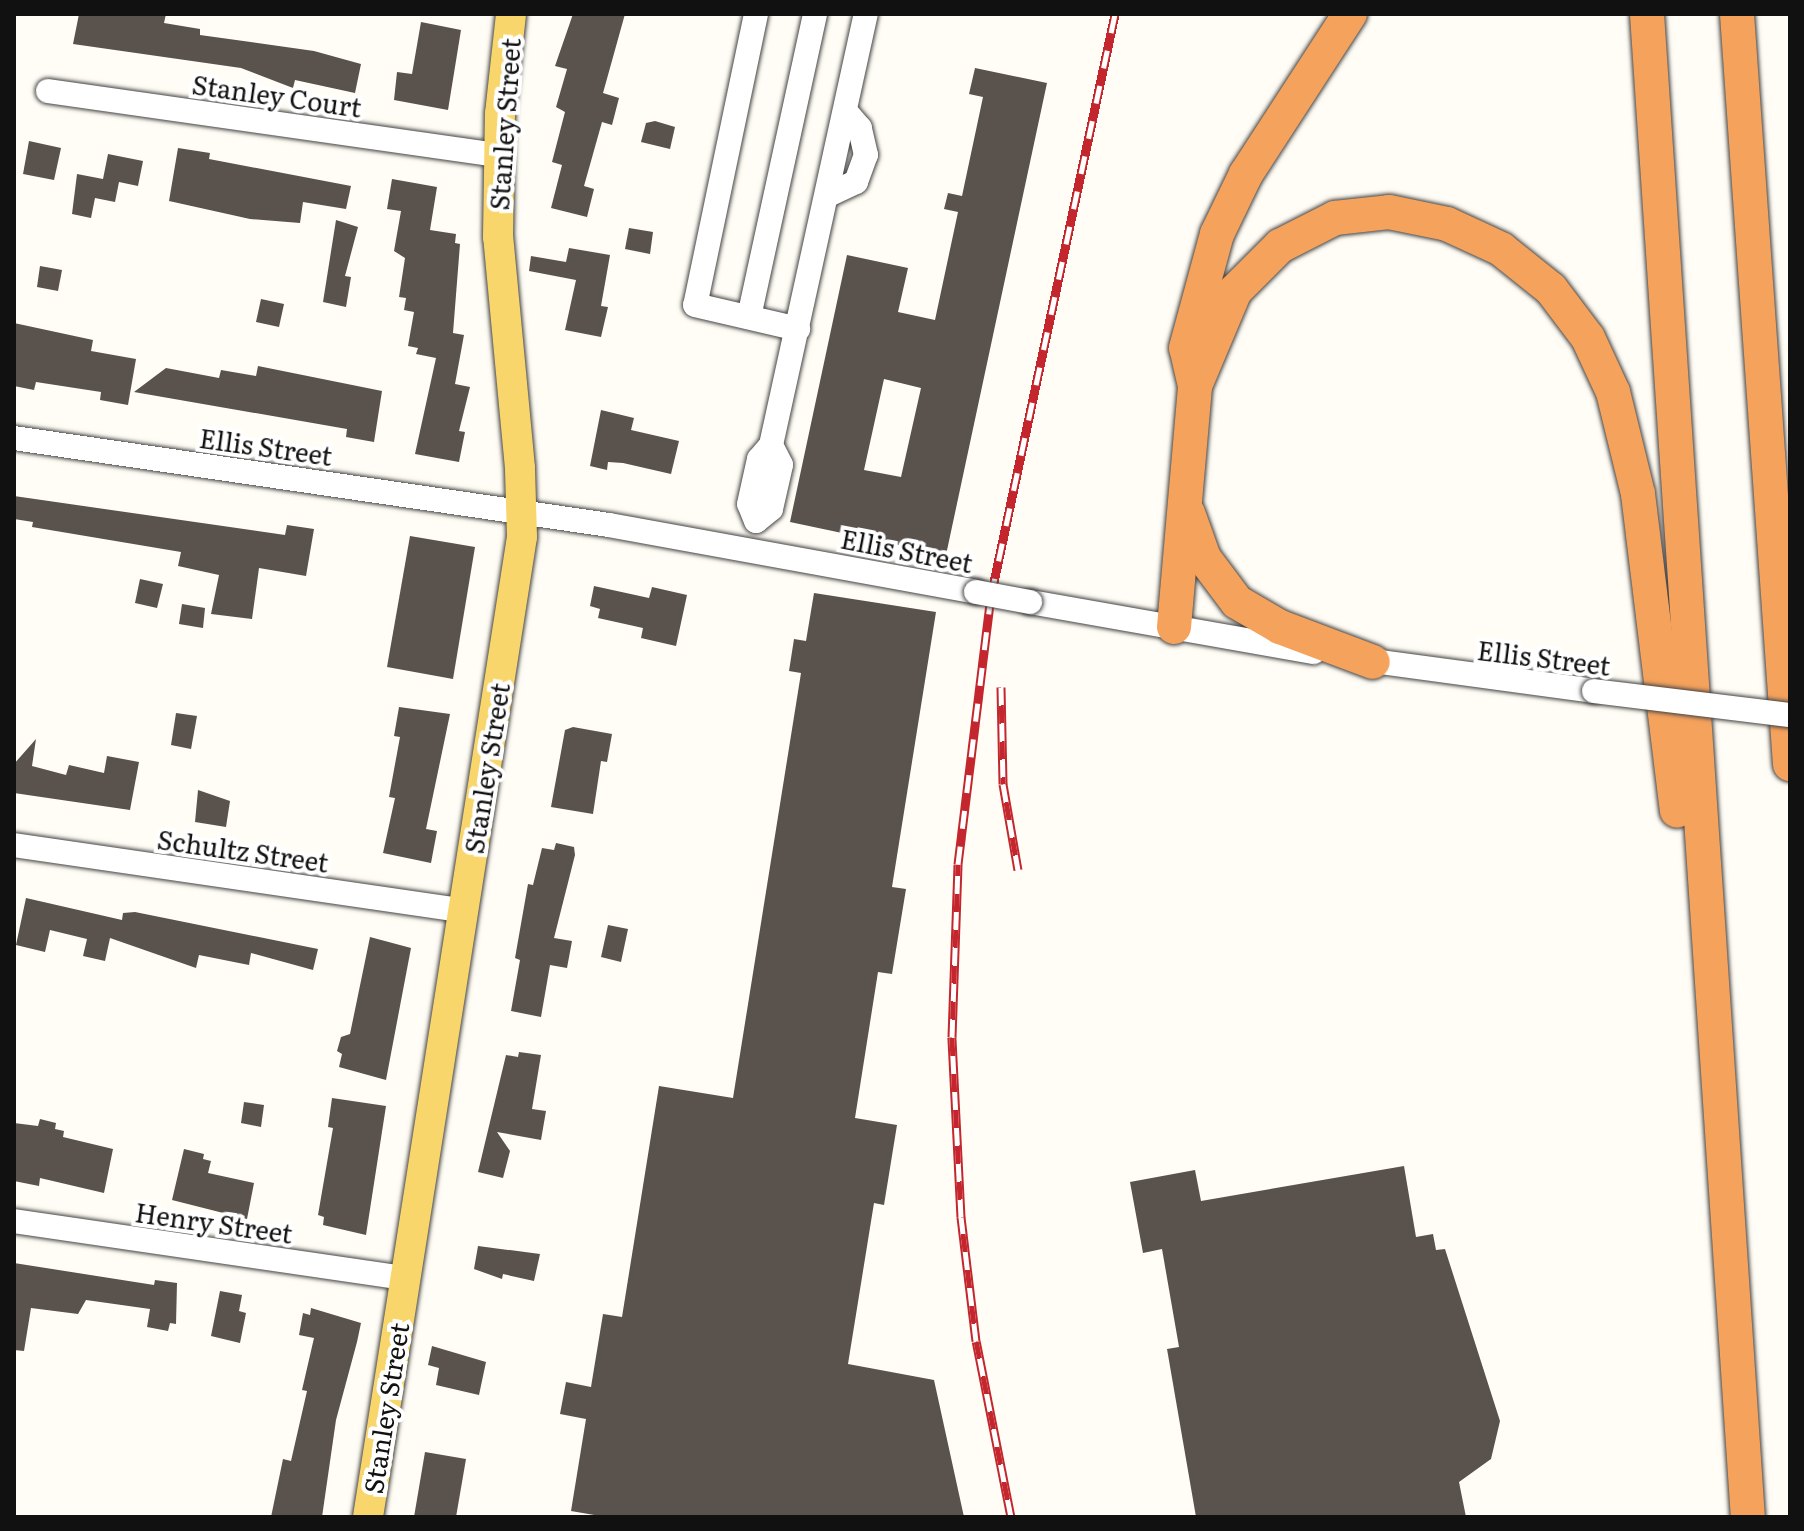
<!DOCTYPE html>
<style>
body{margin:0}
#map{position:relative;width:1804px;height:1531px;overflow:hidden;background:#fffdf5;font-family:Literata,serif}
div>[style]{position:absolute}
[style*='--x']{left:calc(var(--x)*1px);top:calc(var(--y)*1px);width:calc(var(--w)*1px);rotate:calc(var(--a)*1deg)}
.building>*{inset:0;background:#5a524d}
.roads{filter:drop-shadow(0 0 2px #444) drop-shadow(0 0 2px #444)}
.minor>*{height:24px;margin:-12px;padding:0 12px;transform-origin:12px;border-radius:12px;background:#fff}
.major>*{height:30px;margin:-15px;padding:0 15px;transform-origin:15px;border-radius:15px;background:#f9d66b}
.highway>*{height:34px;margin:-17px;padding:0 17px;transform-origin:17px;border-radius:17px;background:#f5a25d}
.rail>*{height:9px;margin-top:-4.5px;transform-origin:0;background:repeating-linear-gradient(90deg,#fff 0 18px,#c4262e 0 36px);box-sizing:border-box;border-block:2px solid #c4262e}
.bridges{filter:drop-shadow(0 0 2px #444) drop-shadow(0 0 2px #444)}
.minor-bridge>*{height:24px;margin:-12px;padding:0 12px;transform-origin:12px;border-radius:12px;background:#fff}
span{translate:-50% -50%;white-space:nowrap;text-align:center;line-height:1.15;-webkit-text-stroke:8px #fff;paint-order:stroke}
.street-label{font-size:26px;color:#111}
.frame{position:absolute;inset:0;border:16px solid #111;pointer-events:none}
</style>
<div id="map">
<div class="building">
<div style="clip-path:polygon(79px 14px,166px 14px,164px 23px,200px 29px,200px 35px,314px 51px,361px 64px,355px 93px,295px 80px,293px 88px,241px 68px,73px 44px)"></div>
<div style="clip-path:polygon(573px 14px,625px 14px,603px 93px,619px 98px,612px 125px,602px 122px,584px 186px,594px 189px,587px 217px,551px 208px,562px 165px,552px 162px,565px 112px,556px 107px,567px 69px,555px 66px)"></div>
<div style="clip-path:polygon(421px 22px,461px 30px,448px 110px,394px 100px,397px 72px,412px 74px)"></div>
<div style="clip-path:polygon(evenodd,975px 68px,1047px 83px,946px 555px,790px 522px,847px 255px,908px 268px,898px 312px,935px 320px,958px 212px,944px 209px,948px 193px,962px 196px,983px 97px,969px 94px,975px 68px,884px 379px,921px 388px,901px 477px,864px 470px,884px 379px)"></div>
<div style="clip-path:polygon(655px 121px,675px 127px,670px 149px,641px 142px,646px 123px)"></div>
<div style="clip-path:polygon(29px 141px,61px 148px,54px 180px,23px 174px)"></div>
<div style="clip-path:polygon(178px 148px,210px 153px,209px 159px,351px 186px,346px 209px,303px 202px,300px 223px,250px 219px,169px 201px)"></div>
<div style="clip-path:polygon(108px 154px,143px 161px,138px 186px,119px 182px,115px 202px,95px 198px,91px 218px,72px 214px,77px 174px,103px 179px)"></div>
<div style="clip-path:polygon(392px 179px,437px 187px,430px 230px,456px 234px,455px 243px,460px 244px,453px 333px,464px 335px,455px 384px,470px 387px,459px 431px,465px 432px,459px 462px,415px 454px,436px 358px,416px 354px,418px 348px,408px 346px,414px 312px,404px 310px,406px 298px,399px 297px,405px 258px,394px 251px,401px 211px,387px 209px)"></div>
<div style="clip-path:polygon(336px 220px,358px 227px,345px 276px,351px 277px,346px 307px,323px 302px)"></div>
<div style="clip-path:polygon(629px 228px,653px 232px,650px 254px,625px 249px)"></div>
<div style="clip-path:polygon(569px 248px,610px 255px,601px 306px,608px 307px,601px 337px,565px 330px,576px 280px,529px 271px,531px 256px,566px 262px)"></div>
<div style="clip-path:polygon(40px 266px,62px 270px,58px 291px,37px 287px)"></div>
<div style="clip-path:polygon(261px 299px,284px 304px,279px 327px,256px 322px)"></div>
<div style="clip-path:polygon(14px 323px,93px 340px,91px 351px,136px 359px,128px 405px,100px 400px,101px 392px,36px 382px,34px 390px,14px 386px)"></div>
<div style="clip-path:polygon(258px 366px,382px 391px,374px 442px,346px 437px,347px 429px,134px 392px,166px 368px,219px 378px,221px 370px,256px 376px)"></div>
<div style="clip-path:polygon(601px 410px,634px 418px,631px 430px,679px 441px,671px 474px,623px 463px,608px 462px,607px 470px,590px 466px)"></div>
<div style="clip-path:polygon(14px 496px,285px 535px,287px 525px,314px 529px,306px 576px,259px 568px,252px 619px,211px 614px,219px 575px,178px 566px,181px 552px,32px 527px,33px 522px,14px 519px)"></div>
<div style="clip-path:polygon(410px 536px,475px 547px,453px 679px,387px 667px)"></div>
<div style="clip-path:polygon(140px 579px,163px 584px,157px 608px,135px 603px)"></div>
<div style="clip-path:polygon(594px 586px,649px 598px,652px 587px,687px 595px,676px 646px,641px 638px,643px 628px,598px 618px,600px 609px,590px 606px)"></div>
<div style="clip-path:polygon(814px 593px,936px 612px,892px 887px,906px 889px,892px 974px,878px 972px,855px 1118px,897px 1125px,884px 1205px,874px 1203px,848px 1364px,934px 1380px,964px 1517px,606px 1517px,571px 1511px,586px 1419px,560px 1414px,566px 1382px,591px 1387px,603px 1314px,622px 1317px,659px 1086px,733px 1098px,801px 673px,789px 671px,794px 639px,806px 641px)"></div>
<div style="clip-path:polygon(182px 604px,205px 608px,203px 628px,179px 624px)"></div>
<div style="clip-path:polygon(399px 707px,450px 714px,426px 829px,437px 831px,431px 863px,383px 853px,395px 798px,389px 797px,400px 737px,394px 736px)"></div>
<div style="clip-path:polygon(176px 713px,197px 716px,191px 749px,171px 745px)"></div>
<div style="clip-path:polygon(573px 727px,612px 734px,607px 762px,601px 761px,593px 814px,551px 807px,565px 730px)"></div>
<div style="clip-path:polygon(36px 739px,32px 766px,66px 775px,69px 765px,104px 773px,107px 756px,139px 762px,130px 810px,14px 793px,14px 764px)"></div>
<div style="clip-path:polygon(198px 790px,230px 801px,226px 827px,195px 822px)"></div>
<div style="clip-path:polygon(556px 843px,574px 847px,575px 855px,554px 938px,572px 941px,567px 968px,550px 965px,541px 1017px,511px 1011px,520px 960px,515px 958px,528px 884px,533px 885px,542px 848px,554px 850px)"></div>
<div style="clip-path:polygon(26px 898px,122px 920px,123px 913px,135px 912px,318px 949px,313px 970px,251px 953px,249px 965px,199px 955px,196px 968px,110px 938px,105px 961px,83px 956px,87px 939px,50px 930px,45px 952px,16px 945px)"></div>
<div style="clip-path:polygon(608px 925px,628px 929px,621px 962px,601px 957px)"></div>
<div style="clip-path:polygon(370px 937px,411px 948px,386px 1080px,339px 1067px,342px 1054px,337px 1051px,341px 1037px,350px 1034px)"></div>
<div style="clip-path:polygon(519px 1052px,541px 1055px,532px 1109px,546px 1111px,541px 1140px,497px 1132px,510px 1151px,503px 1178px,478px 1172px,506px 1055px,518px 1057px)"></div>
<div style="clip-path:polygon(332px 1098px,386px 1106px,366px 1235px,323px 1225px,324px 1217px,318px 1215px,333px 1128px,328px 1127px)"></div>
<div style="clip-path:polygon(244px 1102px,264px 1105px,261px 1127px,241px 1123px)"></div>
<div style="clip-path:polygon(40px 1119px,56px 1123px,55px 1129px,64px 1131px,63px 1137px,113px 1149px,104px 1193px,40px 1178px,39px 1186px,14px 1181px,14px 1123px,38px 1126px)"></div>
<div style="clip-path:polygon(184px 1149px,204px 1154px,203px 1159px,211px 1161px,208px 1173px,254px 1183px,247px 1219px,172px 1200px)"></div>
<div style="clip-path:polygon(1404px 1166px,1416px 1237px,1433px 1234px,1436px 1250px,1445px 1249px,1500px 1421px,1491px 1459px,1459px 1482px,1466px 1517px,1196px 1517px,1167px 1349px,1179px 1347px,1162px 1249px,1143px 1253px,1130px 1182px,1195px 1170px,1201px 1201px)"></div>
<div style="clip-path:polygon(478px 1246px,540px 1254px,534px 1281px,503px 1274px,502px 1279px,474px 1269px)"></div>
<div style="clip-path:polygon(14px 1263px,154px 1285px,155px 1280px,177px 1283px,176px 1324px,170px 1323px,168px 1331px,147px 1327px,150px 1309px,86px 1300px,78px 1314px,31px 1308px,24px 1351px,14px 1350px)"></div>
<div style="clip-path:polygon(220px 1291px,242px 1295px,239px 1311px,246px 1313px,240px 1343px,211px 1336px)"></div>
<div style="clip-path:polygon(311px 1308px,361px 1323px,357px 1342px,336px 1420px,322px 1517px,271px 1517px,283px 1459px,291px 1461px,307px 1391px,302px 1390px,314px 1338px,299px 1335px,303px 1313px,310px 1315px)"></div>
<div style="clip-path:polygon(432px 1346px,486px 1362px,479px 1395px,436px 1385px,439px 1368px,428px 1365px)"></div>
<div style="clip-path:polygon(425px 1452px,466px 1459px,456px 1517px,414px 1517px)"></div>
</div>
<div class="roads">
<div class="minor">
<div style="--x:756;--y:14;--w:297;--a:101.8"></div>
<div style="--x:695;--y:305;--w:106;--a:13.1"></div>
<div style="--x:48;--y:91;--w:455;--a:8.1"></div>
<div style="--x:828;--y:195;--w:31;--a:-25"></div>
<div style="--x:856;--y:182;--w:29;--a:-70"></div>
<div style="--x:866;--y:155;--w:28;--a:-103"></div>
<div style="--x:860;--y:128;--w:21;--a:-131"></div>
<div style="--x:749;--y:317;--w:310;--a:-77.7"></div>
<div style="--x:14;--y:438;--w:601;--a:8.32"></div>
<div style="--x:609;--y:525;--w:373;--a:10.3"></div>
<div style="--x:771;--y:445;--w:22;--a:63"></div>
<div style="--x:781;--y:465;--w:45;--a:102.8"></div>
<div style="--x:771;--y:509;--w:19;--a:141"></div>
<div style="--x:756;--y:521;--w:18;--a:-112"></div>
<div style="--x:749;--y:504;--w:46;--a:-77.5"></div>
<div style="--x:759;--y:459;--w:18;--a:-49"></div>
<div style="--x:771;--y:445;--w:441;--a:-77.6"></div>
<div style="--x:1030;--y:602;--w:288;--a:10"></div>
<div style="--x:1358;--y:659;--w:238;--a:7.7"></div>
<div style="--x:14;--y:845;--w:455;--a:8.3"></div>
<div style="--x:14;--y:1221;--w:395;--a:8.3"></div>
</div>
<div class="major">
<div style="--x:368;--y:1517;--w:992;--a:-81.07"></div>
<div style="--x:522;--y:537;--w:69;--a:-91.7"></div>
<div style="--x:520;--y:468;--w:232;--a:-95.4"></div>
<div style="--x:498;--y:237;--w:123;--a:-89.1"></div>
<div style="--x:500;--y:114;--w:101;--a:-83.7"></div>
</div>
<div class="highway">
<div style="--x:1647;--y:14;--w:1506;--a:86.16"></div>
<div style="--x:1737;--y:14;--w:752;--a:85.96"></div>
<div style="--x:1195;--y:386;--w:39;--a:-103"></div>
<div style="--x:1186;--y:348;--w:118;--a:-74.8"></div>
<div style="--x:1217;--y:234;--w:67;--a:-64.2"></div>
<div style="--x:1246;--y:174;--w:191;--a:-57"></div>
<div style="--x:1188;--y:513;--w:48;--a:70.4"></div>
<div style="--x:1204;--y:558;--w:55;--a:53.1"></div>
<div style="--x:1237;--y:602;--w:50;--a:30.2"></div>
<div style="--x:1280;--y:627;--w:99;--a:20.6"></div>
<div style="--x:1174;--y:627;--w:242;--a:-85"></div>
<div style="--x:1195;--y:386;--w:103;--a:-67.2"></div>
<div style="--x:1235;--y:291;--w:64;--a:-45"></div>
<div style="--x:1280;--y:246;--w:62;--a:-27"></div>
<div style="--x:1335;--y:218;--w:54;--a:-6.3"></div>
<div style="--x:1389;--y:212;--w:59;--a:11.7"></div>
<div style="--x:1447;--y:224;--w:60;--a:24.8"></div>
<div style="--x:1501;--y:249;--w:64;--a:38.7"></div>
<div style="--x:1551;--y:289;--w:61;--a:52.9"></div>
<div style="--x:1588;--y:338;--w:60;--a:65.2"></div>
<div style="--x:1613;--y:392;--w:105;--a:76.2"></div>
<div style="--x:1638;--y:494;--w:319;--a:83"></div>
</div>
</div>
<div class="rail">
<div style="--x:1001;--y:687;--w:97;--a:88.8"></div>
<div style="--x:1003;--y:784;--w:87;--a:80.1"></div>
<div style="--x:1011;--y:1517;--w:179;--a:-101.2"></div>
<div style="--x:976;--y:1341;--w:125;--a:-96.9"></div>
<div style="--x:961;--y:1217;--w:180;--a:-92.9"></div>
<div style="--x:952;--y:1037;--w:173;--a:-88"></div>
<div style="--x:958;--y:864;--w:270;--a:-83"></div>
<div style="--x:991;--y:596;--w:595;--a:-77.97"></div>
</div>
<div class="bridges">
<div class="minor-bridge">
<div style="--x:976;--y:592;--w:55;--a:10.5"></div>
<div style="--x:1594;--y:691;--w:197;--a:7"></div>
</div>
</div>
<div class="street-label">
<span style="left:277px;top:95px;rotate:8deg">Stanley Court</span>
<span style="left:504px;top:124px;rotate:-86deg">Stanley Street</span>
<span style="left:266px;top:446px;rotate:8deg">Ellis Street</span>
<span style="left:907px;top:550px;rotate:11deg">Ellis Street</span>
<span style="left:1544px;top:657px;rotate:7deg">Ellis Street</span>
<span style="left:486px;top:768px;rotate:-81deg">Stanley Street</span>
<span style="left:243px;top:850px;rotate:8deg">Schultz Street</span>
<span style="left:214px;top:1222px;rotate:8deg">Henry Street</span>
<span style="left:385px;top:1408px;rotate:-81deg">Stanley Street</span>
</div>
<div class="frame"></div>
</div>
